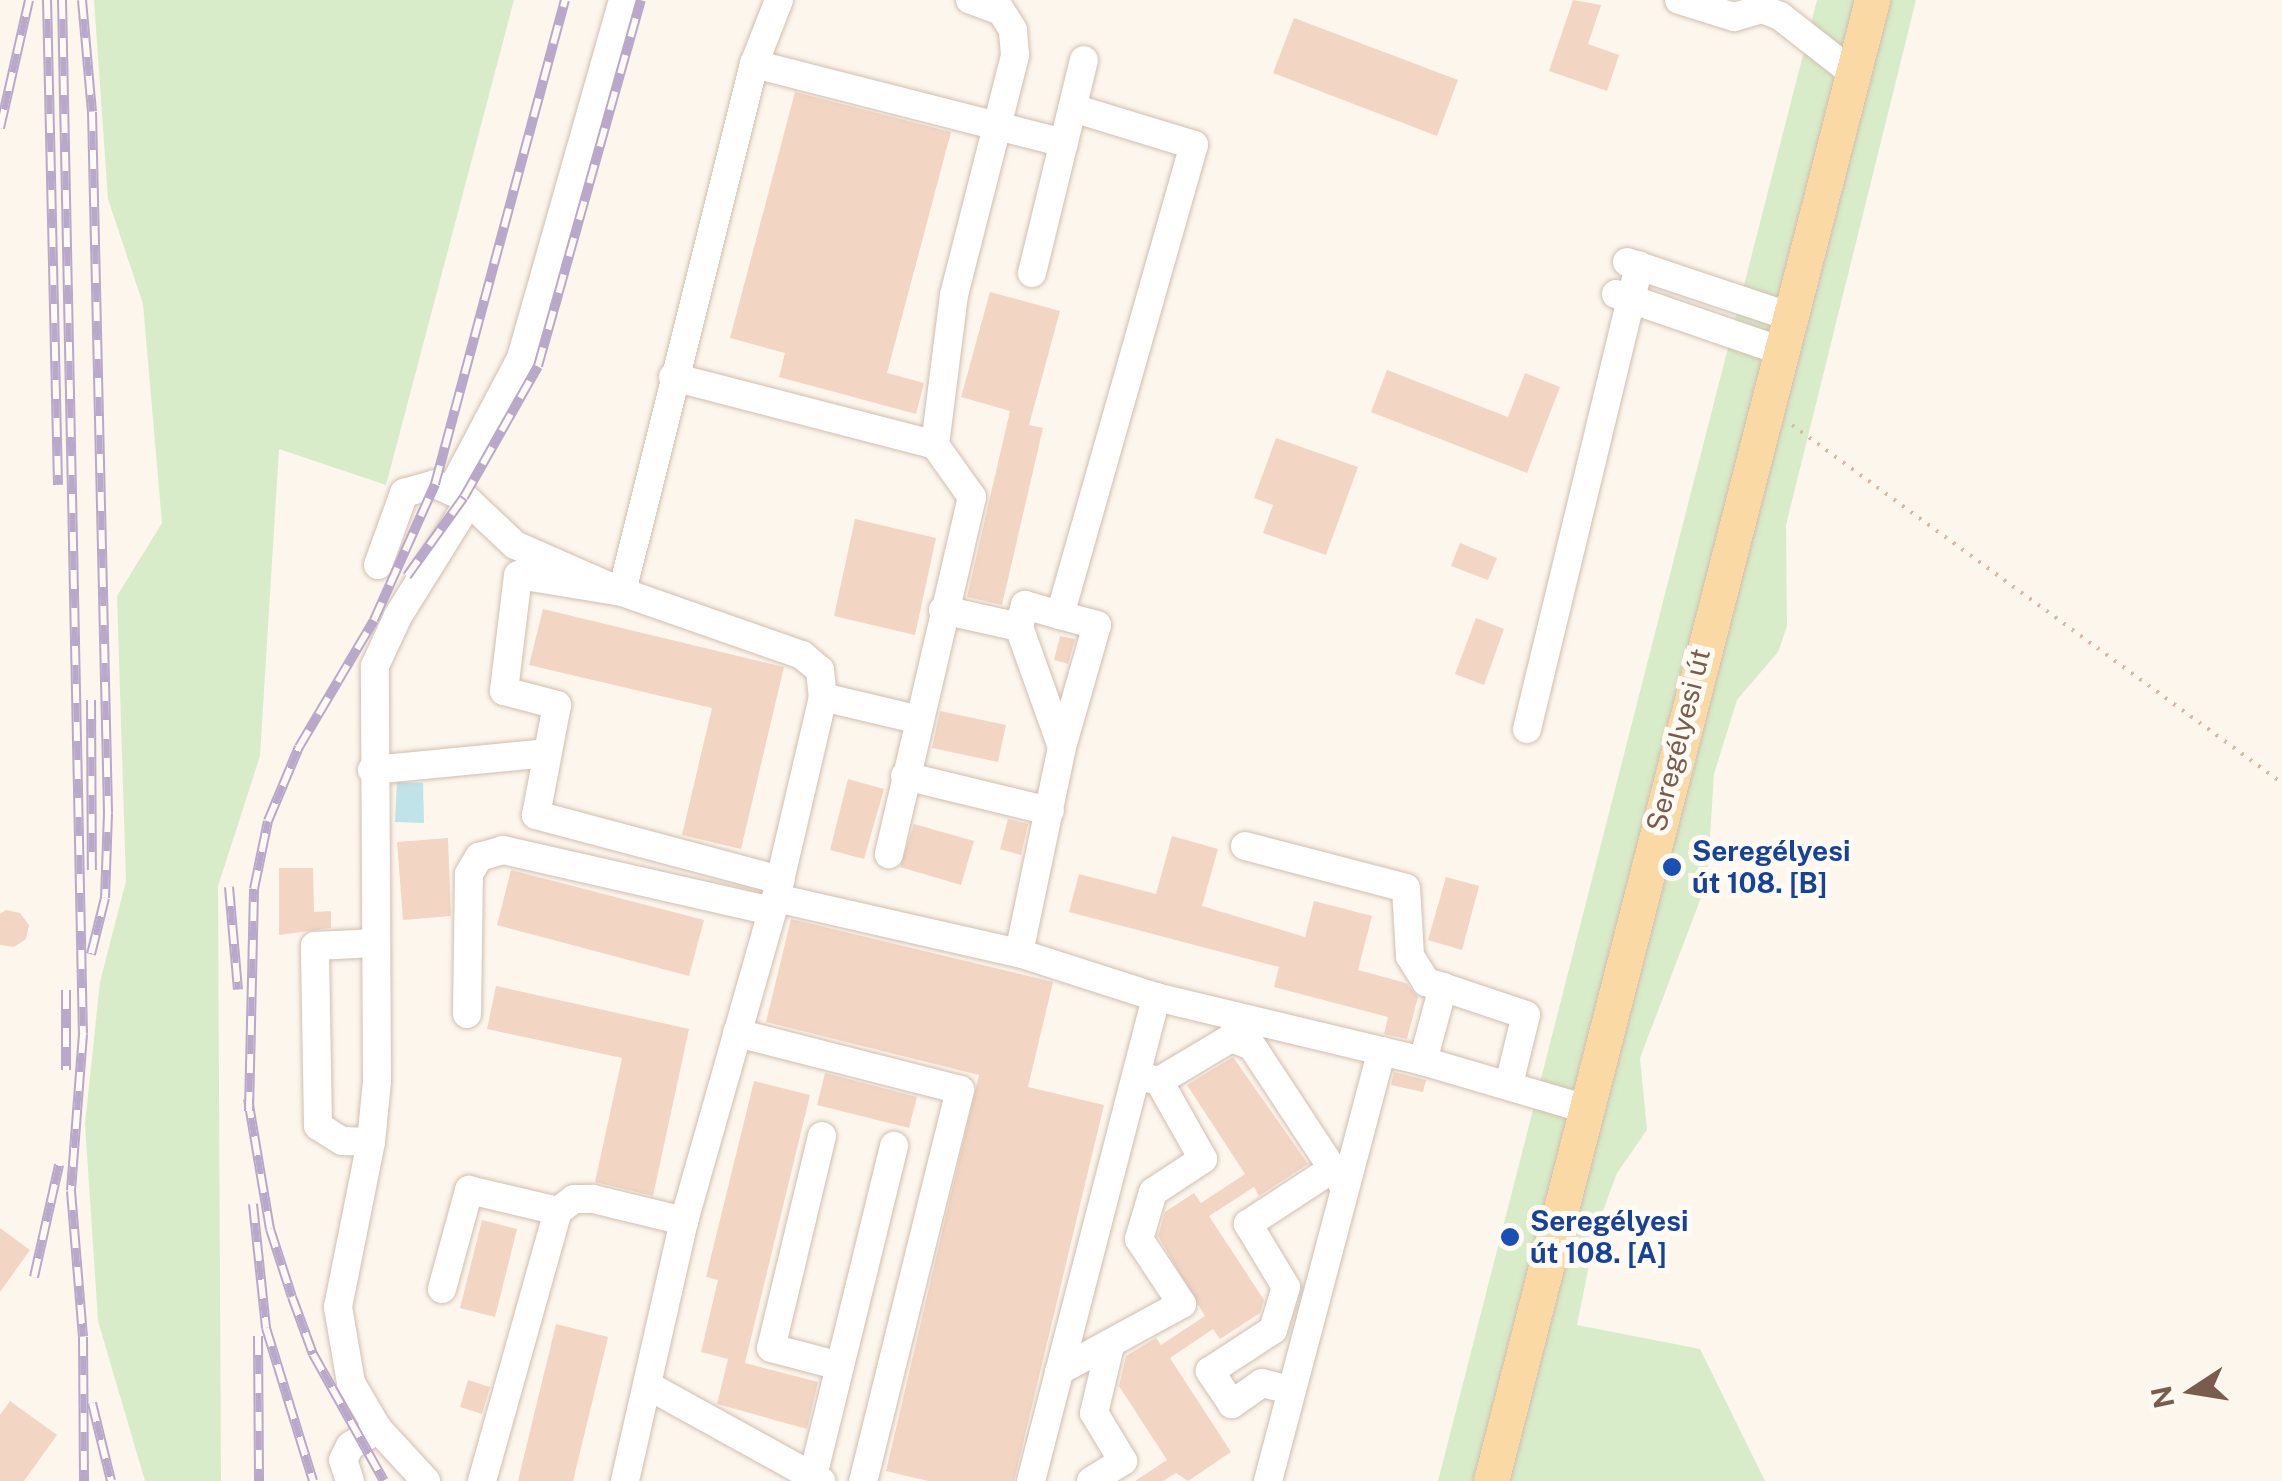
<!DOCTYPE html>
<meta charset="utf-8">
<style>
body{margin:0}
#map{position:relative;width:2282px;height:1481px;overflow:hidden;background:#fdf6ec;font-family:"Public Sans",sans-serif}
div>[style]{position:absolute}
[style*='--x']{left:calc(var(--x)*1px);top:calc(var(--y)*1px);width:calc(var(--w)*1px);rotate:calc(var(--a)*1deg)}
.green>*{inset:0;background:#d8ecc9}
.water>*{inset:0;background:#bfe3e8}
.building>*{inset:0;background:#f3d5c3}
.path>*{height:4px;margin-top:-2px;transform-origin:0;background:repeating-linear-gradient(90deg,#d9b8a5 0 2.5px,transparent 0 10.5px)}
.roads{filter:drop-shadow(0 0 2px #d1beb0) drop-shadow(0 0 2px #d1beb0)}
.minor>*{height:28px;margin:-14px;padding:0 14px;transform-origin:14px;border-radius:14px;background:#fff}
.major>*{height:35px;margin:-17.5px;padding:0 17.5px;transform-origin:17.5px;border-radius:17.5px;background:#fbd9a5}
.rail>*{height:10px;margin-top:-5px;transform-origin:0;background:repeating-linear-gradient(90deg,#fffaf3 0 19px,#b9a8c9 0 38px);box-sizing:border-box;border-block:2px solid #b9a8c9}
.dots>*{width:28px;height:28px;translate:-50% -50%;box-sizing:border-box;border:5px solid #fffaf3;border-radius:50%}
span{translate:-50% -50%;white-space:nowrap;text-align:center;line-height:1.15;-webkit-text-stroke:10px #fffaf3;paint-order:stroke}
.street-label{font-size:28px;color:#7a5c4d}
.transit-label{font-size:28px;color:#164399;font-weight:700}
.left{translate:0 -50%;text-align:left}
.north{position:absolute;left:2142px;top:1341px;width:100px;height:100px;-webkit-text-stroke:8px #fffaf3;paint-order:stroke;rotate:258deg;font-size:28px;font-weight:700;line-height:40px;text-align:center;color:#7a5c4d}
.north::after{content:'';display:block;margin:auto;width:35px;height:45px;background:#7a5c4d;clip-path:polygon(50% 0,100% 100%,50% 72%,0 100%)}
</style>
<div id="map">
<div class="green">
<div style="clip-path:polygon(94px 0,514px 0,386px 485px,279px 449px,260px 756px,218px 886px,221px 1481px,145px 1481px,98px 1321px,85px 1124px,100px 982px,126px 881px,117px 596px,162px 523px,143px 304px,108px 199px)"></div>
<div style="clip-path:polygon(1817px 0,1916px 0,1786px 525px,1787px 626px,1778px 652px,1737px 700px,1714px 774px,1707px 882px,1640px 1058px,1647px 1130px,1617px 1173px,1596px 1230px,1577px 1325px,1700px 1349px,1765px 1481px,1438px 1481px)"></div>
</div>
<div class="water">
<div style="clip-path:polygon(397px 782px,423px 783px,424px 823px,395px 822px)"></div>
</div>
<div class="building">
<div style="clip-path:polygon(1573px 0,1601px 5px,1588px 44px,1619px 55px,1607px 91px,1549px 71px)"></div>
<div style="clip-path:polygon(1294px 18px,1458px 80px,1437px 136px,1273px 73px)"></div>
<div style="clip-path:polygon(795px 92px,951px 132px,887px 373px,924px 383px,916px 414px,779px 377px,785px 353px,730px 338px)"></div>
<div style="clip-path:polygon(990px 292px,1060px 311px,1029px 425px,1043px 428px,1002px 605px,967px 597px,1010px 411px,961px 397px)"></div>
<div style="clip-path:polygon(1387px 370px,1508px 417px,1525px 373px,1560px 387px,1527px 473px,1371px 412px)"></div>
<div style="clip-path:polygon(1276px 438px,1358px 467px,1326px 555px,1263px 533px,1273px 505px,1254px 498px)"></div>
<div style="clip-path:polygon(855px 519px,936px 538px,915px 635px,834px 616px)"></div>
<div style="clip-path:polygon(1460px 543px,1497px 558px,1488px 580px,1451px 566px)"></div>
<div style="clip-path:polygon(543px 609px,784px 667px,741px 849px,682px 835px,712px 708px,529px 665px)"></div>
<div style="clip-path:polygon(1476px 618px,1504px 629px,1484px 685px,1455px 674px)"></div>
<div style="clip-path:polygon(1060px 636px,1075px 639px,1068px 664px,1054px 660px)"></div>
<div style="clip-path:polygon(940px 711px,1006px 725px,998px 762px,932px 748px)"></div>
<div style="clip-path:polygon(848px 779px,884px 789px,864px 859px,830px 850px)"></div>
<div style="clip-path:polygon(1008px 819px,1028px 824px,1021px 855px,1000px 849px)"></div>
<div style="clip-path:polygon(914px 824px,974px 841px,961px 885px,900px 867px)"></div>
<div style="clip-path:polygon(1172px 836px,1218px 849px,1202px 906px,1305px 937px,1314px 901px,1372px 916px,1358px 970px,1406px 983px,1418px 997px,1407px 1039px,1384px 1034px,1388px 1017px,1274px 987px,1279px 967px,1069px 912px,1079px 874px,1156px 894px)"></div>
<div style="clip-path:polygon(448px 838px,451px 916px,403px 920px,397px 842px)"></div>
<div style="clip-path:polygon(279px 868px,313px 868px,314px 912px,331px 911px,331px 928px,279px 935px)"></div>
<div style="clip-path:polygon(511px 870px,704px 920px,689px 976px,497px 925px)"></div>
<div style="clip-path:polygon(1446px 877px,1479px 886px,1462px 950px,1428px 940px)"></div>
<div style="clip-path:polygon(6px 910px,20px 913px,29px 925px,26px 939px,14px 947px,0 945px,0 914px)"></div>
<div style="clip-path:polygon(791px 919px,1053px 982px,1028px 1087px,1104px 1105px,1014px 1481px,928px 1481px,886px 1471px,979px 1075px,766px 1022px)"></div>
<div style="clip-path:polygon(496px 986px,689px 1029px,653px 1196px,595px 1182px,622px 1058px,487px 1029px)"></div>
<div style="clip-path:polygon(1233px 1057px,1308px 1164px,1259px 1196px,1254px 1187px,1209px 1216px,1264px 1300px,1260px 1313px,1220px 1339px,1213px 1329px,1170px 1358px,1231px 1452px,1188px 1481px,1176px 1473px,1163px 1481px,1135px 1481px,1167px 1460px,1119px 1386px,1126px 1356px,1156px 1338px,1161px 1345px,1205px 1316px,1158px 1236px,1165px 1212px,1194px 1193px,1201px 1203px,1245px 1174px,1187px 1085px)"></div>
<div style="clip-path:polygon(1394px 1072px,1426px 1080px,1423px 1092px,1391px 1085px)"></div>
<div style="clip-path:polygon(825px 1073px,917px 1097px,909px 1128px,817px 1105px)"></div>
<div style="clip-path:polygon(754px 1081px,810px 1095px,745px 1363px,818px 1382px,807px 1429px,717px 1404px,728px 1359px,701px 1352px,718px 1280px,706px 1277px)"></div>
<div style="clip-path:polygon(482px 1220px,517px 1229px,495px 1317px,460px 1308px)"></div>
<div style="clip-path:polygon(0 1228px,30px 1250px,0 1292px)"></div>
<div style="clip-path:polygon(556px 1324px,608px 1337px,573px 1481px,518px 1481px)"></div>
<div style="clip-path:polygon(468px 1380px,490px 1387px,482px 1414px,460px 1407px)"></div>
<div style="clip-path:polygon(10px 1401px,57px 1435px,24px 1481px,0 1481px,0 1415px)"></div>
</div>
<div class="path">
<div style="--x:1792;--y:425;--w:607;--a:36.15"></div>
</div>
<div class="roads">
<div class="minor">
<div style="--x:779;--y:0;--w:69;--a:111.3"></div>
<div style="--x:754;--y:64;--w:544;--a:104.04"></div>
<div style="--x:622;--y:592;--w:105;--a:-170.7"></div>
<div style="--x:518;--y:575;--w:117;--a:96.9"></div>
<div style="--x:504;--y:691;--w:55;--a:14.8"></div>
<div style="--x:557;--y:705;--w:112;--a:100.8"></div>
<div style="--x:536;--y:815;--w:253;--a:14.9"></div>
<div style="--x:1679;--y:0;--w:58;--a:17.2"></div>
<div style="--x:1734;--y:17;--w:29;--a:-16"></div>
<div style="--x:1762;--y:9;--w:19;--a:21"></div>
<div style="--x:1780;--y:16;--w:93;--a:38"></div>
<div style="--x:754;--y:64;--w:320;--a:14.3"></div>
<div style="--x:1627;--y:262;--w:170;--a:18.5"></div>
<div style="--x:1032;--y:273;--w:219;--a:-76.3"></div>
<div style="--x:1616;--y:294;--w:172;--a:19"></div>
<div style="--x:673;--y:377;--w:271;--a:14.5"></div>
<div style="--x:935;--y:445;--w:64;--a:54.6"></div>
<div style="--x:972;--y:497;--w:367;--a:103.1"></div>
<div style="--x:935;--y:445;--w:151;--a:-82.8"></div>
<div style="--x:954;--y:295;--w:248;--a:-75.7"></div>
<div style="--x:1015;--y:55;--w:25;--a:-95"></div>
<div style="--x:1013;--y:30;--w:22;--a:-122"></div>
<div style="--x:1001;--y:11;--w:33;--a:-160"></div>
<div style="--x:451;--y:491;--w:150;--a:-62.2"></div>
<div style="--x:521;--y:358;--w:372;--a:-74.1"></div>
<div style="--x:378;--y:565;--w:77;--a:-70.1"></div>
<div style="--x:404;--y:493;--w:32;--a:-16"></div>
<div style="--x:435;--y:484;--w:32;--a:24"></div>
<div style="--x:464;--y:497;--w:70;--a:43.3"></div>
<div style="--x:515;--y:545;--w:117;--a:23.7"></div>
<div style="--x:622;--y:592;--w:191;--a:19.3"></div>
<div style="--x:802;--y:655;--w:23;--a:40"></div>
<div style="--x:820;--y:670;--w:27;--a:84"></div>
<div style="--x:823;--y:697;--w:206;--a:103.2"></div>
<div style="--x:776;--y:898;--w:336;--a:105.9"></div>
<div style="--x:684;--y:1221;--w:267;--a:102.8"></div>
<div style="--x:943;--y:610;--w:78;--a:12.6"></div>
<div style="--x:1019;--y:627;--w:127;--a:70.3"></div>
<div style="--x:1019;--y:627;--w:23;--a:-75"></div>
<div style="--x:1025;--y:605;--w:36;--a:16"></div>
<div style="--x:823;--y:697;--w:96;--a:13.3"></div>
<div style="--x:1527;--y:729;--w:477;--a:-76.4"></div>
<div style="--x:372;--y:770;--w:176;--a:-5.5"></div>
<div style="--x:905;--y:776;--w:149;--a:13.6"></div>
<div style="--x:1245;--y:846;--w:166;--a:14.6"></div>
<div style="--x:1406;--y:888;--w:68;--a:86.6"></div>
<div style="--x:1410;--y:956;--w:31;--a:58"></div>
<div style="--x:1426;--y:982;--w:18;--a:16"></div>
<div style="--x:776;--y:898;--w:249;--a:12.8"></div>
<div style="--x:1019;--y:953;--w:144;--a:17.8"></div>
<div style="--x:1156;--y:997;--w:275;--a:13.5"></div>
<div style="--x:1019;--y:953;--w:210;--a:-78.2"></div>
<div style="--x:1062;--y:747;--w:127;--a:-74"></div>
<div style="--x:1097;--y:625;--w:38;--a:-165"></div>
<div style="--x:1060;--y:615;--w:489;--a:-74.1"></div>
<div style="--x:1194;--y:145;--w:127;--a:-163"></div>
<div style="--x:467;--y:1014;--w:140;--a:-89.2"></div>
<div style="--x:469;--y:874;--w:20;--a:-60"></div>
<div style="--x:479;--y:857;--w:25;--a:-16"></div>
<div style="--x:503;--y:850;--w:276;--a:12.8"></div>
<div style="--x:737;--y:1033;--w:230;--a:14.3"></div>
<div style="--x:960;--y:1090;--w:403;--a:103.9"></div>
<div style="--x:1143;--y:1077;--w:16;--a:14"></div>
<div style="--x:1159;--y:1081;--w:84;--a:-30.8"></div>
<div style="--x:1231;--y:1038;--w:22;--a:21"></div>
<div style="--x:1252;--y:1046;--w:164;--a:56.7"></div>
<div style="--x:1509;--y:1084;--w:71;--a:-76.2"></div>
<div style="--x:1526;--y:1015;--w:88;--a:-161.4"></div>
<div style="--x:1443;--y:987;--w:77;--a:105.1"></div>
<div style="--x:1423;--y:1061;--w:170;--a:16.4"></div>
<div style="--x:822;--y:1136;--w:218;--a:103.5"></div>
<div style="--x:771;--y:1348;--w:71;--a:14.6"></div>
<div style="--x:371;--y:1142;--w:29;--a:-178"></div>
<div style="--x:342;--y:1141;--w:28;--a:-148"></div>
<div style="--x:318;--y:1126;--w:180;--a:-91"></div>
<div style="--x:315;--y:946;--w:61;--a:-2.8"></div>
<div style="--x:442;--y:1289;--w:103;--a:-74.7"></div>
<div style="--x:469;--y:1190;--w:91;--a:13.3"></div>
<div style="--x:1059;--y:1371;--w:140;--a:-28.6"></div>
<div style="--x:1182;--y:1304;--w:78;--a:-123.5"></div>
<div style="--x:1139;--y:1239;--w:49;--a:-73.4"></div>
<div style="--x:1153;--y:1192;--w:60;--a:-33.4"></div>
<div style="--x:1203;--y:1159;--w:90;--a:-119.4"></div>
<div style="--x:647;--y:1385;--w:199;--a:28.9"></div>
<div style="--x:1290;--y:1390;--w:29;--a:-166"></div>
<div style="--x:1262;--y:1383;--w:37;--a:145"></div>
<div style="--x:1232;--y:1404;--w:40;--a:-124"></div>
<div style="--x:1210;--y:1371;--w:75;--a:-33.1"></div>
<div style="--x:1273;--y:1330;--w:45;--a:-73.2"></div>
<div style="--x:1286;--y:1287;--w:74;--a:-121.1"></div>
<div style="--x:1248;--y:1224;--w:100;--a:-33.2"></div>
<div style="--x:813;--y:1476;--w:340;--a:-76.2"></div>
<div style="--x:350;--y:1481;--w:22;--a:-108"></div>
<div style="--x:343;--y:1460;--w:16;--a:-63"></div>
<div style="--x:350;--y:1446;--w:33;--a:-31"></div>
<div style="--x:426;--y:1481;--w:71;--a:-132.7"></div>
<div style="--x:378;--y:1429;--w:53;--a:-120.4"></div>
<div style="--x:351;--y:1383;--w:77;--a:-99.7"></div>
<div style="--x:338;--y:1307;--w:168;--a:-78.7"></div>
<div style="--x:371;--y:1142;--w:61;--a:-84.4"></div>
<div style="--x:377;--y:1081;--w:415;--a:-90.3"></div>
<div style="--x:375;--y:666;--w:55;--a:-65.3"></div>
<div style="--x:398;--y:616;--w:134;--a:-58.1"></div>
<div style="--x:482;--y:1481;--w:280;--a:-74.3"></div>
<div style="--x:558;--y:1211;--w:20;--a:-37"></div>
<div style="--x:574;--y:1199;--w:19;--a:0"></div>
<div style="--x:593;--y:1199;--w:94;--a:13.6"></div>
<div style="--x:1031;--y:1481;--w:500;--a:-75.5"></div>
<div style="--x:1091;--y:1481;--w:38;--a:-32"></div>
<div style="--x:1123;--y:1461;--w:56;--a:-121.1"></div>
<div style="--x:1094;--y:1413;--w:69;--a:-76.6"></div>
<div style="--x:1268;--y:1481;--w:445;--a:-75.2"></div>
</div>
<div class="major">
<div style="--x:1491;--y:1481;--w:1529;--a:-75.57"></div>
</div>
</div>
<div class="rail">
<div style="--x:47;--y:0;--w:485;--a:88.7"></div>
<div style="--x:62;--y:0;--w:1034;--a:88.84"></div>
<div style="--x:83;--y:1034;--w:157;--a:94.4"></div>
<div style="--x:71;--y:1191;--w:146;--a:85.3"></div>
<div style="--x:83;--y:1337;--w:144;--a:89.6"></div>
<div style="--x:82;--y:0;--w:112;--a:84.9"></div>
<div style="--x:92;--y:112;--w:701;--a:88.69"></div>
<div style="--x:108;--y:813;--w:85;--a:92"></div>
<div style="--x:105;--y:898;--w:58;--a:104"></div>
<div style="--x:0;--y:128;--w:131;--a:-77.2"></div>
<div style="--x:407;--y:576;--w:97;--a:-54.2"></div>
<div style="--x:464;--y:497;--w:150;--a:-60.5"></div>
<div style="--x:538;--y:366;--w:380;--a:-74.3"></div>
<div style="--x:91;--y:700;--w:170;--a:89.7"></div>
<div style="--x:229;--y:887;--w:103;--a:85"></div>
<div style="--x:66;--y:990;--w:80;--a:90"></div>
<div style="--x:248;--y:1099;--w:132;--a:80.4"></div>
<div style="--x:270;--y:1229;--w:71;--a:72.1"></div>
<div style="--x:292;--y:1297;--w:61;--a:69.8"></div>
<div style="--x:313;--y:1354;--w:145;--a:60.8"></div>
<div style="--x:249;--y:1111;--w:222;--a:-88.7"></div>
<div style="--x:254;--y:889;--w:69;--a:-78.4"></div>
<div style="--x:268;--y:821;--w:80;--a:-67.3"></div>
<div style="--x:299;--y:747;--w:147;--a:-59.4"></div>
<div style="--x:374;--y:620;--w:149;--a:-65.8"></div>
<div style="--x:435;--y:484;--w:501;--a:-74.97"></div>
<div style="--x:253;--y:1204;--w:125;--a:84"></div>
<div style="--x:266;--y:1328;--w:160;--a:72.9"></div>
<div style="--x:34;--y:1277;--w:115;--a:-77.4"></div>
<div style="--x:258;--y:1336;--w:145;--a:89.6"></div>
<div style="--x:92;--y:1403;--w:80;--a:76.3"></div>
</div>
<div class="dots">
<div style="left:1672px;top:867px;background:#1a4fb4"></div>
<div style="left:1510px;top:1237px;background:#1a4fb4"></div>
</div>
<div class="street-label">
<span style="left:1678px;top:740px;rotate:-76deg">Seregélyesi út</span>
</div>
<div class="transit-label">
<span class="left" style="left:1692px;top:867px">Seregélyesi<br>út 108. [B]</span>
<span class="left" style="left:1530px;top:1237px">Seregélyesi<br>út 108. [A]</span>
</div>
<div class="north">N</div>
</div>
